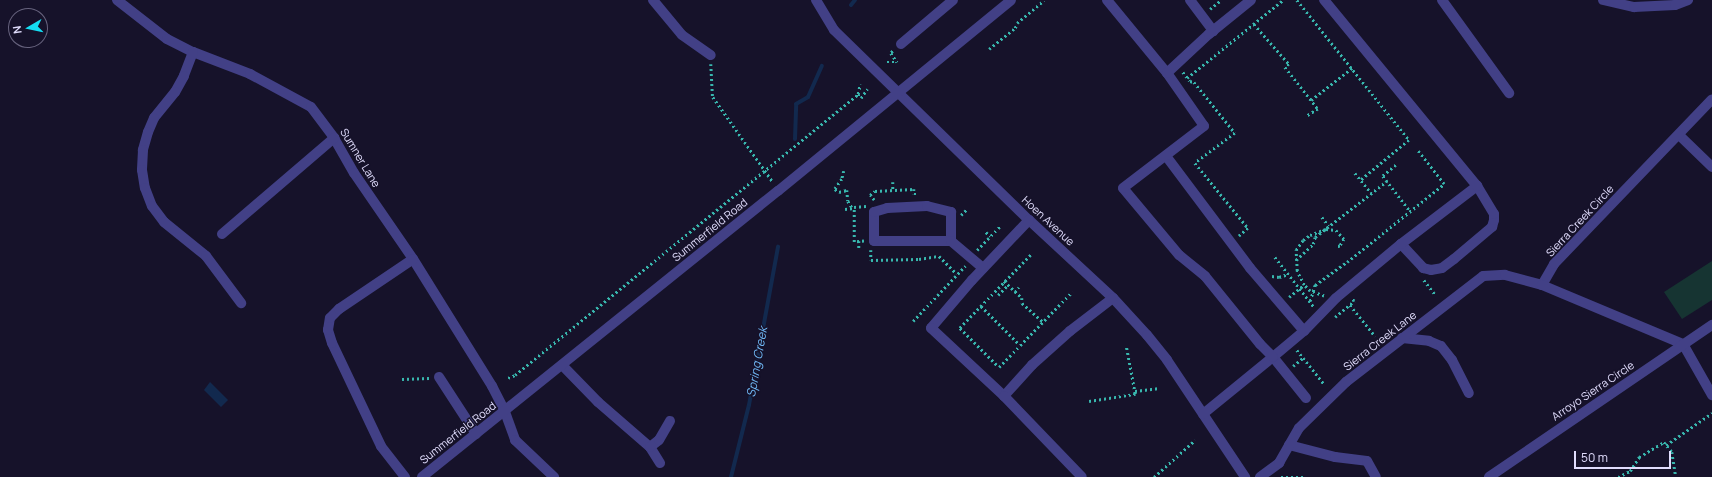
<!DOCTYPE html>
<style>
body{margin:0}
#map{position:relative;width:1712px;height:477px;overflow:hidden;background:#16122a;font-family:Manrope,sans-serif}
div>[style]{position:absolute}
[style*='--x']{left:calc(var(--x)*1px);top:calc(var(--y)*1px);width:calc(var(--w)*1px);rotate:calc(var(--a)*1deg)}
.green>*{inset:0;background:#163432}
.water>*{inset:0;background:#12294e}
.stream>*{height:4px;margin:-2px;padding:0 2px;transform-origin:2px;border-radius:2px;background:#12294e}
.path>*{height:2.5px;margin-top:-1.25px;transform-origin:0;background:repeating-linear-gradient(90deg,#38b7ae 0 2px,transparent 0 5px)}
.minor>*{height:10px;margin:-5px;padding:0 5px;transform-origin:5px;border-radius:5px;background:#424086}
span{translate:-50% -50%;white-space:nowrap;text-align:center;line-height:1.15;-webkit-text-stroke:3px #16122a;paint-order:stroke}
.street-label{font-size:11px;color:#e1ddfd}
.water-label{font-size:12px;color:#71baf8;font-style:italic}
.north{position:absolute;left:8px;top:8px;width:40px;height:40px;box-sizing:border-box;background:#16122a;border:1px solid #67637e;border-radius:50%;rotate:261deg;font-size:11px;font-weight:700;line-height:16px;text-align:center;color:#e1ddfd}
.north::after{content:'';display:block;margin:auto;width:14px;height:18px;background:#14def3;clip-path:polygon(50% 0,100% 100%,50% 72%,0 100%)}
.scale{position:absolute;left:1574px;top:451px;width:97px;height:18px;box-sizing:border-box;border:2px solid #e1ddfd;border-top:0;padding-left:5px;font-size:12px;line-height:14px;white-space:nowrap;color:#e1ddfd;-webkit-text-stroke:3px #16122a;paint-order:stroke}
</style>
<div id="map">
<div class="green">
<div style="clip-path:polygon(1712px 261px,1712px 300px,1682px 319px,1664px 292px)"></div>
</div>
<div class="water">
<div style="clip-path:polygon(210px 382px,228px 400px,221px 407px,204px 390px)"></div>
</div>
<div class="stream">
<div style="--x:851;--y:5;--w:6;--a:-51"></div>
<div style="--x:795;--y:139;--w:35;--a:-88"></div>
<div style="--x:796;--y:104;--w:14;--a:-30"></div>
<div style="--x:808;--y:97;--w:34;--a:-66"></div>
<div style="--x:731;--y:477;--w:74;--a:-76"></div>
<div style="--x:749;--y:405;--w:161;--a:-79.6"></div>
</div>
<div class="path">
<div style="--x:1297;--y:0;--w:179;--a:51.3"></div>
<div style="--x:1409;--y:140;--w:62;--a:140.2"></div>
<div style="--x:1210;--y:9;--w:14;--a:-39"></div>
<div style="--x:1254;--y:24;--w:53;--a:48.8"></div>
<div style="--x:1289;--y:64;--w:5;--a:143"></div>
<div style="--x:1285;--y:67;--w:53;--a:51.8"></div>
<div style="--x:1318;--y:109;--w:13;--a:148"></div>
<div style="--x:989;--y:49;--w:33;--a:-39"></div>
<div style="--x:1015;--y:28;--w:5;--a:-68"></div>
<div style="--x:1017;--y:23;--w:35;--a:-40"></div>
<div style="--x:893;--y:51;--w:3;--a:135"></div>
<div style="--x:891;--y:53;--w:11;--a:56"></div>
<div style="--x:887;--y:62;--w:10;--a:0"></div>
<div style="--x:711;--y:64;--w:33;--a:87"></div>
<div style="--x:713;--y:97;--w:104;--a:54.8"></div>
<div style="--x:1183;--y:72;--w:11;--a:52"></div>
<div style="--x:1190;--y:81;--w:4;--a:14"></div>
<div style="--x:1194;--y:82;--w:65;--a:51.2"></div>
<div style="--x:1235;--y:133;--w:50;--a:143.1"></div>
<div style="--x:1195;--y:163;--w:84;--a:50.8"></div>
<div style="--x:1248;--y:228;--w:12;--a:138"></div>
<div style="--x:1187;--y:78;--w:124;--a:-39.1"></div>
<div style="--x:858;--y:94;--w:10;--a:-79"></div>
<div style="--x:1311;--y:100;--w:52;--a:-38"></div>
<div style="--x:1396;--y:165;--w:17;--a:140"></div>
<div style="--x:1383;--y:176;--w:44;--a:52.4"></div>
<div style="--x:844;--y:171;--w:8;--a:104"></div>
<div style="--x:842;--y:179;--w:12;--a:125"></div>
<div style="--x:835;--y:189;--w:5;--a:37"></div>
<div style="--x:839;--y:192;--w:8;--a:-14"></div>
<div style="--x:847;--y:190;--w:11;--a:85"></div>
<div style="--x:848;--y:201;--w:9;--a:58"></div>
<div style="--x:1355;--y:173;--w:26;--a:51"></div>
<div style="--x:893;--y:182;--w:8;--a:90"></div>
<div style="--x:874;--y:200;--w:6;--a:-129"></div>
<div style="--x:870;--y:195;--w:6;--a:-39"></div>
<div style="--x:875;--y:191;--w:39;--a:-3"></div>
<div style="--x:914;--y:189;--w:5;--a:90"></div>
<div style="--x:914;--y:194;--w:5;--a:0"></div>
<div style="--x:845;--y:209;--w:9;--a:-6"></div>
<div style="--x:961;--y:215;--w:8;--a:-45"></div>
<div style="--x:1322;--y:217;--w:11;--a:52"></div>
<div style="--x:986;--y:232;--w:6;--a:45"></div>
<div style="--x:859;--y:241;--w:7;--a:90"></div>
<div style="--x:864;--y:241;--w:10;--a:174"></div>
<div style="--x:854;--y:242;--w:35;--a:-90"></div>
<div style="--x:854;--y:207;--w:12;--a:-5"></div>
<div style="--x:871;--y:250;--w:10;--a:90"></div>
<div style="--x:871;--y:260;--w:48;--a:-1.2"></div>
<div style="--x:919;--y:259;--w:20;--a:-9"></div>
<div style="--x:939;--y:256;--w:25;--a:45"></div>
<div style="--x:977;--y:250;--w:33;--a:-46"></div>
<div style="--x:1031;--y:255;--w:102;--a:134.2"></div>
<div style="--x:960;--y:328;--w:55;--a:45"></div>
<div style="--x:999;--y:367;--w:105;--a:-45.8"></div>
<div style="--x:1275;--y:257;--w:63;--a:52"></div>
<div style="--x:1296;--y:260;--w:23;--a:-43"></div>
<div style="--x:1313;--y:244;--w:7;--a:-74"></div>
<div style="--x:1315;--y:237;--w:91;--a:-37.9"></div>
<div style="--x:1272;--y:276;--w:7;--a:8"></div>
<div style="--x:1279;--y:277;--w:9;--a:-18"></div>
<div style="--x:1424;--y:280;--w:18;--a:52"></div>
<div style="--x:1004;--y:281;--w:25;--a:43"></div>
<div style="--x:1022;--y:298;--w:5;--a:90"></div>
<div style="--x:1022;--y:303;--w:28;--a:42"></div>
<div style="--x:1015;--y:292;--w:6;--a:-51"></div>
<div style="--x:998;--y:295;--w:14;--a:-45"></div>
<div style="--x:1324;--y:296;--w:15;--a:-160"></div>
<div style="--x:1310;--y:291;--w:8;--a:-135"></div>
<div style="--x:1304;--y:285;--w:16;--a:-117"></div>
<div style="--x:1297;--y:271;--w:21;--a:-93"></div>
<div style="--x:1296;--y:250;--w:12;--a:-55"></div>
<div style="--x:1303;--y:240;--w:9;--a:-36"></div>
<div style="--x:1310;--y:235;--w:17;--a:-21"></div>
<div style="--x:1326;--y:229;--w:10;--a:6"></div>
<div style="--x:1336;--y:230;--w:12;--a:48"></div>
<div style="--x:1344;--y:239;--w:8;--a:120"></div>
<div style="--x:1340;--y:246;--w:4;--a:166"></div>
<div style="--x:1289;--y:297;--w:19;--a:-39"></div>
<div style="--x:1310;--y:301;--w:17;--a:-73"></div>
<div style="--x:1315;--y:285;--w:39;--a:-36"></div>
<div style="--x:1347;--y:262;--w:124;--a:-38.8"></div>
<div style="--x:1444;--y:184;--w:42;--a:-128.2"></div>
<div style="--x:1350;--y:305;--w:40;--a:51"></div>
<div style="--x:981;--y:306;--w:55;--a:45"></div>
<div style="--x:1335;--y:317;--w:25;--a:-40"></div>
<div style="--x:1354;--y:301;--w:4;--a:-135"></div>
<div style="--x:913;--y:321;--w:76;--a:-46.6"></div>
<div style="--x:1297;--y:350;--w:43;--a:51.5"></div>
<div style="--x:1293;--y:366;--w:13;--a:-39"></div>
<div style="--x:508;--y:378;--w:8;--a:-23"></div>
<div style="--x:515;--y:375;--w:443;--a:-39.3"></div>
<div style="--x:858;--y:94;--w:5;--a:53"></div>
<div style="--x:861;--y:98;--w:11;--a:-56"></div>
<div style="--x:402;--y:379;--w:27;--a:-2"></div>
<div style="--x:1135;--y:391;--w:23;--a:-7"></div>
<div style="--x:1089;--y:401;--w:47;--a:-8.7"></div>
<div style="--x:1135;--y:394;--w:49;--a:-100.6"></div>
<div style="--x:1666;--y:445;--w:56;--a:-34.8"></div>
<div style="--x:1154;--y:477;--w:55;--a:-42.1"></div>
<div style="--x:1281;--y:477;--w:23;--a:0"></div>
<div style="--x:1618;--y:477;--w:13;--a:-27"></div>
<div style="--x:1630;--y:471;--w:17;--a:-57"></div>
<div style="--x:1639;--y:457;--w:29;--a:-31"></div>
<div style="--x:1664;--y:442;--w:13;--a:51"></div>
<div style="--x:1672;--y:452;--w:25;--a:81"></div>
</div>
<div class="minor">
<div style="--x:117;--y:0;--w:63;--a:38"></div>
<div style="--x:167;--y:39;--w:29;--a:27"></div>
<div style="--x:193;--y:52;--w:61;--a:21.1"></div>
<div style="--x:250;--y:74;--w:69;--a:28.4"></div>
<div style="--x:311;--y:107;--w:39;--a:53"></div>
<div style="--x:334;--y:138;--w:40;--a:60.3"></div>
<div style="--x:354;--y:173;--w:104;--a:55.5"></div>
<div style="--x:413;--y:259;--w:150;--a:58.1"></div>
<div style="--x:492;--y:386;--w:29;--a:63"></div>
<div style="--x:505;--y:412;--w:30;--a:70"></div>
<div style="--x:515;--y:440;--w:54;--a:43.5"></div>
<div style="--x:653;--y:0;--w:45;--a:50.4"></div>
<div style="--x:682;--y:35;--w:35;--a:35"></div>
<div style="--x:816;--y:0;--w:35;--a:59"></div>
<div style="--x:834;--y:30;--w:272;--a:44.3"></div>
<div style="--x:1029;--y:220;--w:115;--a:42.9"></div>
<div style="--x:1113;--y:298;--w:50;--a:47.4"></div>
<div style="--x:1147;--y:335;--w:32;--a:51"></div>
<div style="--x:1167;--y:360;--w:141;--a:56.3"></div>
<div style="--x:1107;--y:0;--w:94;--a:50.6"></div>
<div style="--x:1190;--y:0;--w:39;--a:53"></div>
<div style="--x:1442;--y:0;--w:115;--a:54.2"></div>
<div style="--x:1603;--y:0;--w:32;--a:13"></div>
<div style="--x:1634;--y:7;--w:41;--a:-2.8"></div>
<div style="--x:1675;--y:5;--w:14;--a:-21"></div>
<div style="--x:901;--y:44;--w:68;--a:-40.2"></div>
<div style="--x:193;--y:52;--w:26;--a:111"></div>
<div style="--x:184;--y:76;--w:18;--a:119"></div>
<div style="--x:175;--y:92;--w:33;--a:129"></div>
<div style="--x:154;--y:118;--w:15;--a:113"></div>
<div style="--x:148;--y:132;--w:19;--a:106"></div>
<div style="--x:143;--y:150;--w:20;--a:93"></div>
<div style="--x:142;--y:170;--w:18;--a:81"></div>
<div style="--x:145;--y:188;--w:19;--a:69"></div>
<div style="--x:152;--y:206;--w:20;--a:53"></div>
<div style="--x:164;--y:222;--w:54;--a:39"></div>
<div style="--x:206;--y:256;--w:59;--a:53.3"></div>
<div style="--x:1679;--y:135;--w:46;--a:44.1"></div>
<div style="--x:1166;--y:156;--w:140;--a:53.1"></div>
<div style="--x:1250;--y:268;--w:83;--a:49.4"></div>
<div style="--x:1029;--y:220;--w:83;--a:133.5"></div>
<div style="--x:972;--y:280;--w:63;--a:130.5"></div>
<div style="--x:931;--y:328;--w:100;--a:43"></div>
<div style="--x:1004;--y:396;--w:42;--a:-47.9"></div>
<div style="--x:1032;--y:365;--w:51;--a:-41.8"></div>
<div style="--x:1070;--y:331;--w:54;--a:-37.5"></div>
<div style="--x:222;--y:234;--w:148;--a:-40.6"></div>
<div style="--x:951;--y:241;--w:77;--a:180"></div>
<div style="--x:874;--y:241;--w:29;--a:-90"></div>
<div style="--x:874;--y:212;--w:14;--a:-17"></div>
<div style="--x:887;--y:208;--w:40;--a:-2.9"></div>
<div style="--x:927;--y:206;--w:25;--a:14"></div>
<div style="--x:951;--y:212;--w:29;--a:90"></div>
<div style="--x:951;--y:241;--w:42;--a:40.2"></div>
<div style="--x:1401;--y:244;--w:33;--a:47"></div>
<div style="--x:1423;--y:268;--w:8;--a:14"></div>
<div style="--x:1431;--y:270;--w:11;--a:-10"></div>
<div style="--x:1442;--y:268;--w:15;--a:-37"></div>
<div style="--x:1454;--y:259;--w:50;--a:-40.1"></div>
<div style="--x:1492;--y:227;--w:7;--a:-74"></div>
<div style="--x:1494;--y:220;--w:6;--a:-90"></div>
<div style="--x:1494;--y:214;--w:33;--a:-121"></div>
<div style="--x:1542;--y:285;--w:24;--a:-60"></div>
<div style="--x:1554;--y:264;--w:228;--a:-46.2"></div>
<div style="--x:1402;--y:338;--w:27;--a:6"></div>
<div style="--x:1429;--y:341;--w:13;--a:23"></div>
<div style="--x:1441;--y:346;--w:18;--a:52"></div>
<div style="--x:1452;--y:360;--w:37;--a:63"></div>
<div style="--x:562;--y:365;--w:52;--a:45.8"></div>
<div style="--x:598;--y:402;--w:69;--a:40.9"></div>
<div style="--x:650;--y:447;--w:19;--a:58"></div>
<div style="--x:439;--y:377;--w:68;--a:57"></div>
<div style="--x:1004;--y:396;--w:112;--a:46.1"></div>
<div style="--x:1306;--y:398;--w:53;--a:-128.8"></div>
<div style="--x:1273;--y:357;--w:40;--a:-40"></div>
<div style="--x:1304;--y:331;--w:46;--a:-45.9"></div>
<div style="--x:1336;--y:298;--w:85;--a:-39.7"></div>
<div style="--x:1401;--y:244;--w:96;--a:-37.3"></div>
<div style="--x:1477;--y:186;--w:241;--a:-129.4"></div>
<div style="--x:1203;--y:414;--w:90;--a:-39.2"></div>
<div style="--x:1273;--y:357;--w:18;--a:-135"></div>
<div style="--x:1260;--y:344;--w:87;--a:-129"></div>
<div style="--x:1205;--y:276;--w:33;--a:-141"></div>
<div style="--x:1179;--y:255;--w:87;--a:-129.9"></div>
<div style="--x:1123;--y:188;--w:102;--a:-37.4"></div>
<div style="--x:1204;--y:126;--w:65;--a:-124.9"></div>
<div style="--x:1167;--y:73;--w:57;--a:-42.9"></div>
<div style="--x:1209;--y:34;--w:54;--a:-39"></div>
<div style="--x:1289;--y:445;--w:48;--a:14.6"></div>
<div style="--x:1335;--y:457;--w:32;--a:7"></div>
<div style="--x:1367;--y:461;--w:18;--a:61"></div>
<div style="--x:650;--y:447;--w:11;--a:-38"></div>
<div style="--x:659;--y:440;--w:22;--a:-60"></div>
<div style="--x:405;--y:477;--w:39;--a:-128"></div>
<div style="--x:381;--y:446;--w:114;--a:-115.4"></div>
<div style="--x:332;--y:343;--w:14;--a:-107"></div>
<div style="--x:328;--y:330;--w:12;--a:-81"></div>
<div style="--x:330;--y:318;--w:13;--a:-45"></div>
<div style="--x:339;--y:309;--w:89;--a:-34"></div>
<div style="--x:422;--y:477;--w:457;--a:-38.8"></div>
<div style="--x:778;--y:191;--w:301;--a:-39.3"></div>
<div style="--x:1260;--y:477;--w:24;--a:-36"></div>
<div style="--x:1279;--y:463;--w:40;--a:-60.3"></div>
<div style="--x:1299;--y:428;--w:66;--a:-44.4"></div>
<div style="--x:1346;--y:382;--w:173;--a:-37.7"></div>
<div style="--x:1483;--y:276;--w:22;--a:-3"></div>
<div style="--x:1505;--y:275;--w:38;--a:15"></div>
<div style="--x:1542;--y:285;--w:153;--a:22.7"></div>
<div style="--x:1683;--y:344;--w:59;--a:60.4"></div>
<div style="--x:1489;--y:477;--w:270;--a:-34.3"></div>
</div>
<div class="street-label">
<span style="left:360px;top:158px;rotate:59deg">Sumner Lane</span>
<span style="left:1048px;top:221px;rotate:43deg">Hoen Avenue</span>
<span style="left:1580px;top:221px;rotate:-47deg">Sierra Creek Circle</span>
<span style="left:710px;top:230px;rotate:-39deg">Summerfield Road</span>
<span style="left:1380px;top:341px;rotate:-38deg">Sierra Creek Lane</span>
<span style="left:1593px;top:391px;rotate:-34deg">Arroyo Sierra Circle</span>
<span style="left:458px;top:433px;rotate:-38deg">Summerfield Road</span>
</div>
<div class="water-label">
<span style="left:757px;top:362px;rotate:-80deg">Spring Creek</span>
</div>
<div class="north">N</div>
<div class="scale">50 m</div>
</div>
